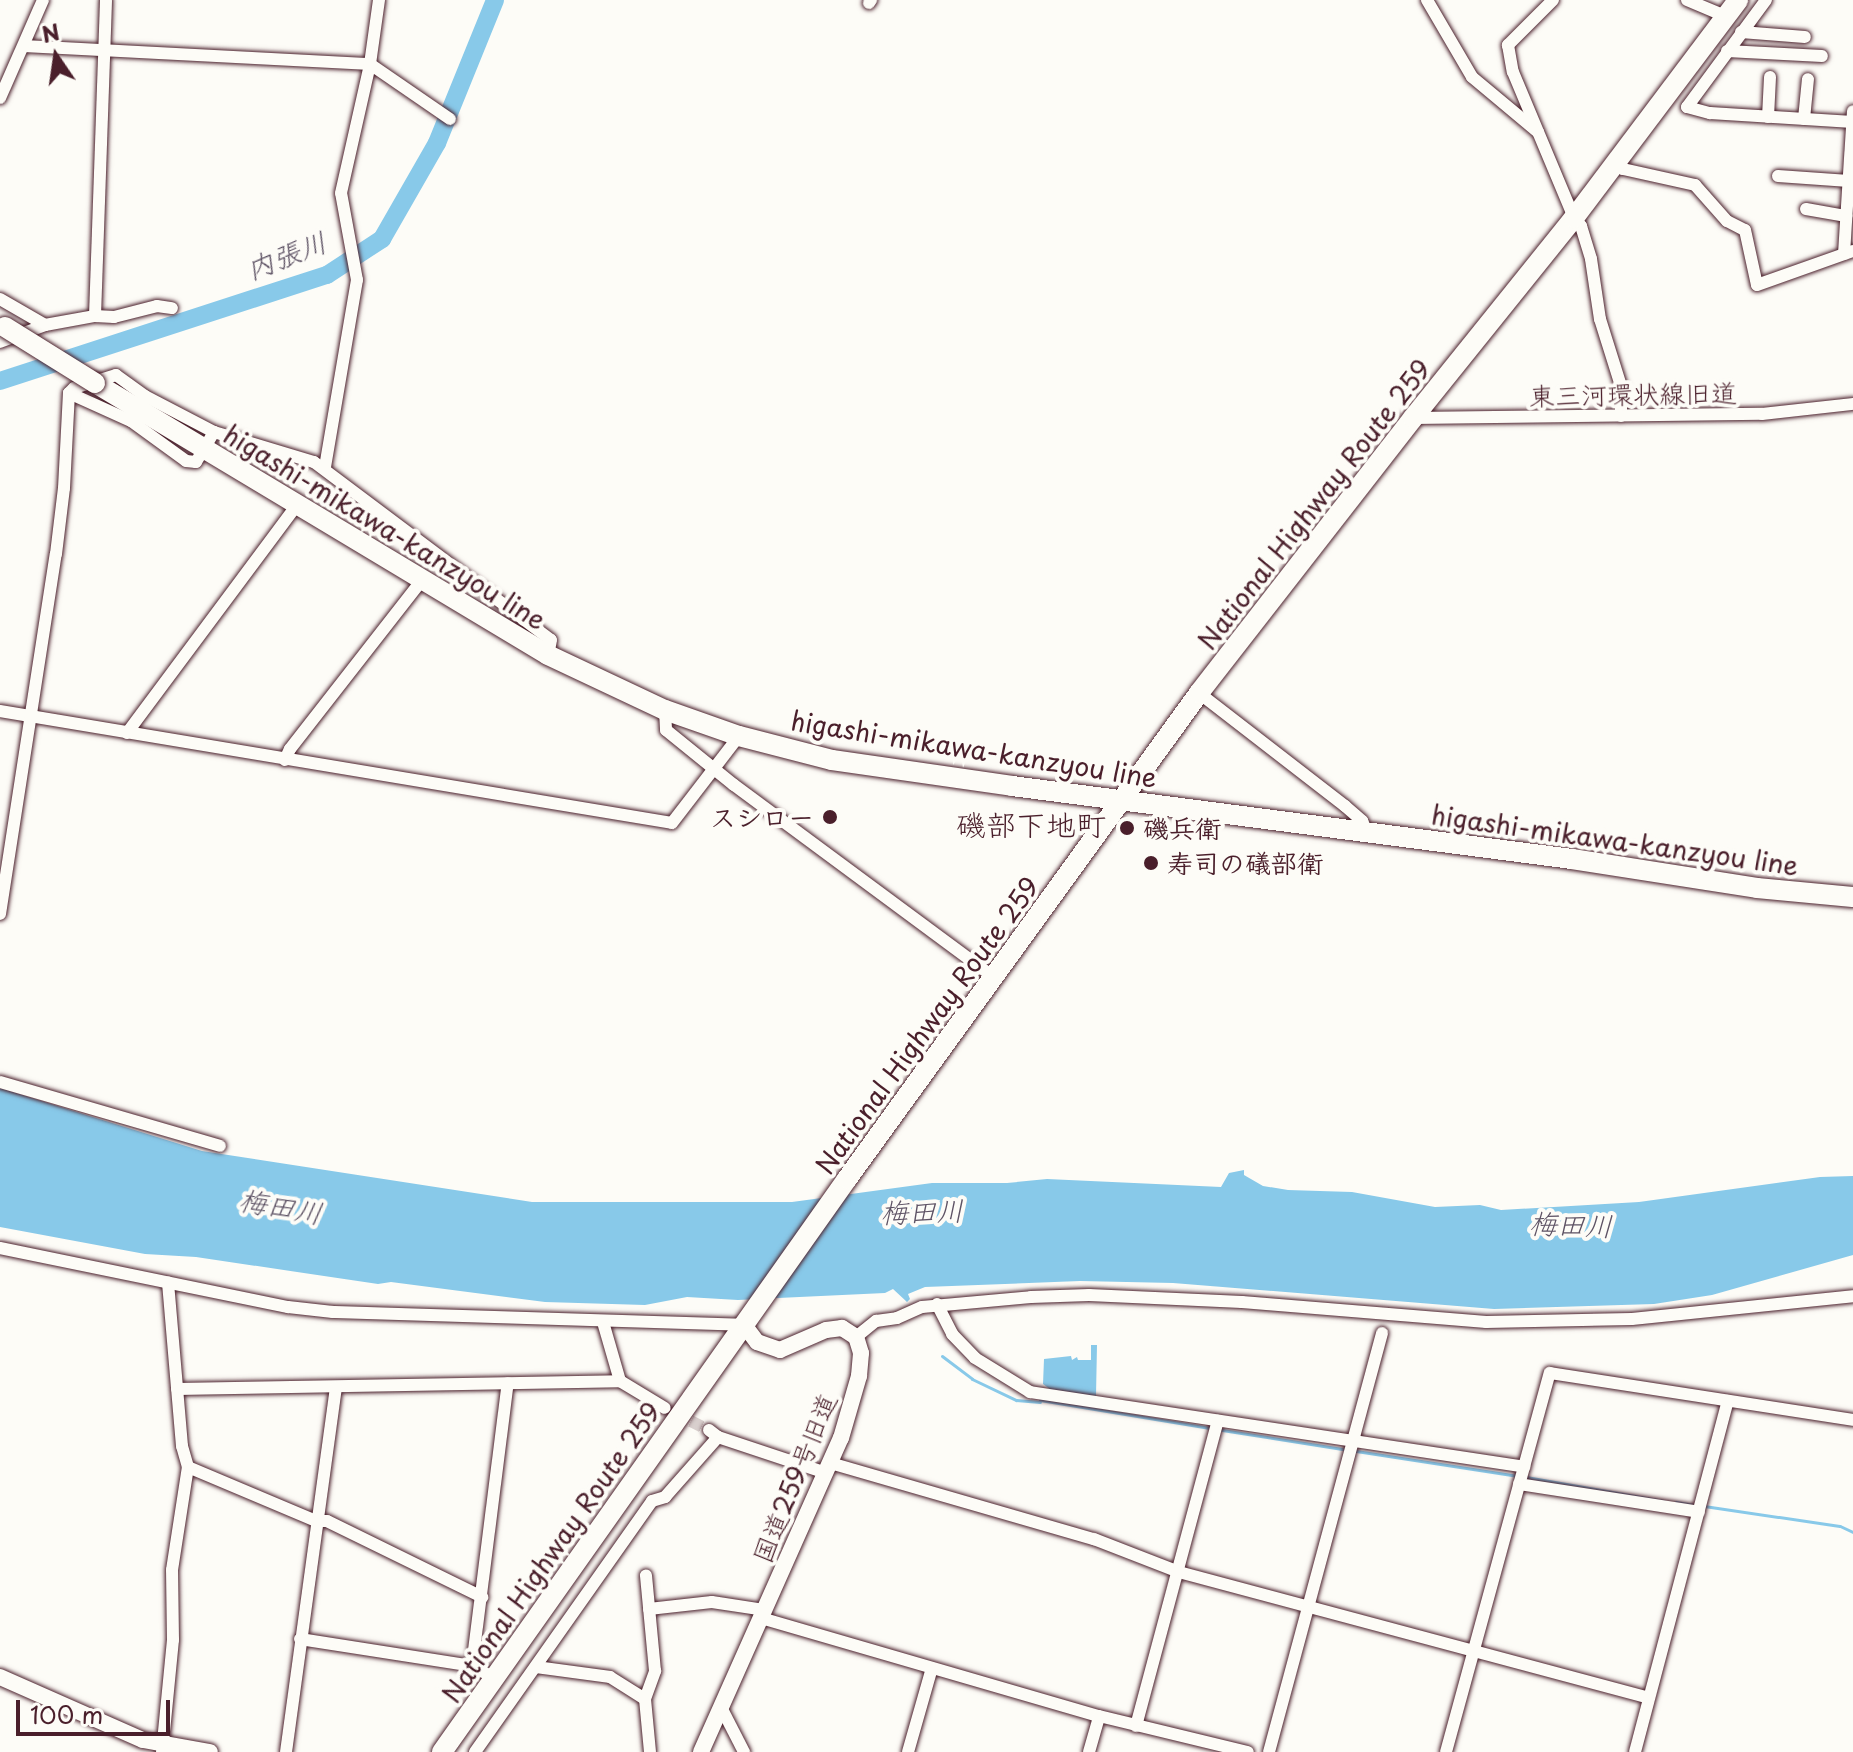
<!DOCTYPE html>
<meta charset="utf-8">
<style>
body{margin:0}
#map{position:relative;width:1853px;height:1752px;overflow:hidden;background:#fdfcf7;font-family:"Playpen Sans","Klee One",sans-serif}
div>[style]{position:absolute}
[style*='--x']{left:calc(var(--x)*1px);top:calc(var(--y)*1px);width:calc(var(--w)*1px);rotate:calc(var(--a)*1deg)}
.water>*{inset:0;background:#88c9e9}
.stream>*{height:3px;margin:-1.5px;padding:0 1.5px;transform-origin:1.5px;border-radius:1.5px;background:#88c9e9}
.river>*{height:18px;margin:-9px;padding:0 9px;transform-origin:9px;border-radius:9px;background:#88c9e9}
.minor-tunnel>*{height:12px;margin-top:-6px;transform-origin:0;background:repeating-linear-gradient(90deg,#d9d0ce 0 12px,transparent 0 18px)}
.roads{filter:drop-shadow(0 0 2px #4a1f2b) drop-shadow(0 0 2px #4a1f2b)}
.minor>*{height:12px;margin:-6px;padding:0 6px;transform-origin:6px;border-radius:6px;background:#fdfcf7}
.tertiary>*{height:16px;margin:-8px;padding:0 8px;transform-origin:8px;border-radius:8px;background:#fdfcf7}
.primary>*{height:20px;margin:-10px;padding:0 10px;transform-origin:10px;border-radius:10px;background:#fdfcf7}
.trunk>*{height:20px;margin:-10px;padding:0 10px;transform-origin:10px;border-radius:10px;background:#fdfcf7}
.bridges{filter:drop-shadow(0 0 2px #4a1f2b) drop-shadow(0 0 2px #4a1f2b)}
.primary-bridge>*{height:20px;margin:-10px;padding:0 10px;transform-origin:10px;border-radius:10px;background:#fdfcf7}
.dots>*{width:22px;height:22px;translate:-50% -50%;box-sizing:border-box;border:4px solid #fdfcf7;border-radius:50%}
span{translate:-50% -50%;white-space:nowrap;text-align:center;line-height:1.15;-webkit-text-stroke:8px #fdfcf7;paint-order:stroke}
.street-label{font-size:26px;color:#4a1f2b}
.poi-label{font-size:26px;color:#4a1f2b;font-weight:700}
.right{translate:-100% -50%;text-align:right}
.left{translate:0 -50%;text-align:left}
.water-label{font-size:28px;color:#5d5264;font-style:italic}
.quarter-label{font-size:30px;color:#4a1f2b}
.north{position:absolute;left:16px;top:16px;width:80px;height:80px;-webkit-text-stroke:6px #fdfcf7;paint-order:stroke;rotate:347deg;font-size:22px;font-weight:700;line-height:32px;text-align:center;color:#4a1f2b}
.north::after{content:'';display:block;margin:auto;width:28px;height:36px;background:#4a1f2b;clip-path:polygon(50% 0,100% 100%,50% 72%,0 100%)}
.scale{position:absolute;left:16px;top:1700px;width:154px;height:36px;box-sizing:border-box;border:4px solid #4a1f2b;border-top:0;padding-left:10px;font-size:24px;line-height:28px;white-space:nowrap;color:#4a1f2b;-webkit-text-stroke:6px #fdfcf7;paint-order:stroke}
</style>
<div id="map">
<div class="water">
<div style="clip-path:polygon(0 1088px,202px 1151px,532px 1202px,792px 1202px,932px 1183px,1007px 1183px,1047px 1179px,1221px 1187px,1229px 1173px,1244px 1170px,1244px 1175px,1263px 1186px,1288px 1190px,1352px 1192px,1435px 1207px,1480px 1205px,1501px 1210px,1639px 1202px,1820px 1177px,1853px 1176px,1853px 1255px,1712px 1295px,1654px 1304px,1494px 1309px,1173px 1283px,1080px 1281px,925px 1287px,908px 1294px,910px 1299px,907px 1302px,893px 1289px,885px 1293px,738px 1300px,687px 1297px,645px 1305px,545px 1302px,391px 1282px,378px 1284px,196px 1257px,145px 1254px,0 1227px)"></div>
<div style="clip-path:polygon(1091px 1345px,1097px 1345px,1096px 1396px,1051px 1390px,1043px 1384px,1044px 1359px,1071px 1356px,1072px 1360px,1077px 1357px,1078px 1360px,1091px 1360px)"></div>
</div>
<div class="stream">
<div style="--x:942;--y:1356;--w:38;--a:37"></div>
<div style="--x:972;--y:1379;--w:49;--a:25.5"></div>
<div style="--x:1016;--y:1400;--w:24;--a:5"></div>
<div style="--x:1040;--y:1400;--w:172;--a:9.4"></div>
<div style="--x:1222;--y:1430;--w:128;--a:9"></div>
<div style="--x:1356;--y:1451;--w:164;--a:8.8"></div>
<div style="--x:1526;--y:1477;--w:140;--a:9.9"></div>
<div style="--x:1676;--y:1502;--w:20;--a:9"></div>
<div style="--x:1704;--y:1506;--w:137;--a:8.4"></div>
<div style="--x:1840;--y:1526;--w:14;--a:25"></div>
</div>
<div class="river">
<div style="--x:0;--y:381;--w:344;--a:-18"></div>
<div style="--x:327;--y:275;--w:66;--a:-33.2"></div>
<div style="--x:382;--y:239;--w:111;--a:-60.2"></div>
<div style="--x:437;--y:143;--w:154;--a:-67.9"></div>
</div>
<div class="minor-tunnel">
<div style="--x:675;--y:1413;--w:38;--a:27"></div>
</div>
<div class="roads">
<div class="minor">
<div style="--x:1427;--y:0;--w:89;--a:59.7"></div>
<div style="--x:1472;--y:77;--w:86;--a:39.8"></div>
<div style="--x:1553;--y:0;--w:64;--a:135"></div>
<div style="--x:1508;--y:45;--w:27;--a:80"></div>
<div style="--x:1513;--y:72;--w:158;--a:67.3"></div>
<div style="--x:1574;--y:218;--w:11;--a:49"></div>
<div style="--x:1581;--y:226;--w:34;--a:73"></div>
<div style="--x:1591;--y:259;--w:61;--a:81.5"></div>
<div style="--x:1600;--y:319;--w:70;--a:72.6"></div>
<div style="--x:1621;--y:386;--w:30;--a:90"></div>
<div style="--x:1687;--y:0;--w:41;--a:22.8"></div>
<div style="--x:1766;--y:0;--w:133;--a:126.4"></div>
<div style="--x:1687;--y:107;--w:24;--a:15"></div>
<div style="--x:1710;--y:113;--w:143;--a:3.6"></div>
<div style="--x:869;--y:3;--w:4;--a:-56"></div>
<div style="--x:1741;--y:32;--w:64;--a:4.5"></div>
<div style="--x:25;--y:46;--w:345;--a:3"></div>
<div style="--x:370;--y:64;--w:97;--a:34.5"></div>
<div style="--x:1727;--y:51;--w:95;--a:3"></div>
<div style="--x:0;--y:98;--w:107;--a:-66.3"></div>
<div style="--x:1768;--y:117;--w:40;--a:-87.1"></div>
<div style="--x:1804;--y:119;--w:40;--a:-84.3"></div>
<div style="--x:1614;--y:161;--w:12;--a:42"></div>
<div style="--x:1623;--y:169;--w:74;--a:12.5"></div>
<div style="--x:1695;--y:185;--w:48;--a:48.4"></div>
<div style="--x:1727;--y:221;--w:20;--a:27"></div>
<div style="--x:1745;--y:230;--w:56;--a:77.7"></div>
<div style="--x:1757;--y:285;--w:102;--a:-19.5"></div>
<div style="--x:1778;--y:176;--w:71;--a:4"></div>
<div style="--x:1806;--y:209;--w:41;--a:9.9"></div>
<div style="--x:1844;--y:254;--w:143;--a:-86.4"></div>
<div style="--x:0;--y:299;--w:52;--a:30"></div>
<div style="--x:45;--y:325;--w:51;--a:-10.2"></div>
<div style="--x:95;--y:316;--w:19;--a:3"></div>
<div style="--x:114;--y:317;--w:44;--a:-14.3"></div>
<div style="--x:157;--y:306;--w:15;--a:8"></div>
<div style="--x:95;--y:316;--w:316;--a:-88"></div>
<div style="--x:0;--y:342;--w:48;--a:-20.7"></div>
<div style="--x:69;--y:393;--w:7;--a:-45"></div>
<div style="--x:74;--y:388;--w:44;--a:-17.2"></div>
<div style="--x:116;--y:375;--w:36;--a:36"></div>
<div style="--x:145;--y:396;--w:78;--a:27.6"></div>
<div style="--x:1413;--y:418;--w:349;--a:-0.7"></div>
<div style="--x:1762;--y:414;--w:92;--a:-6.3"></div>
<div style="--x:325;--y:467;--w:190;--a:-80.3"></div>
<div style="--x:357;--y:280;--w:88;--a:-100.4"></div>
<div style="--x:341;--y:193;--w:132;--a:-77.3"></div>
<div style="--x:370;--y:64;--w:65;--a:-82"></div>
<div style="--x:1199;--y:693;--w:185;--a:37.7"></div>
<div style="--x:1345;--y:806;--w:23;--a:41"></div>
<div style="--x:1362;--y:821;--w:12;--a:66"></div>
<div style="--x:665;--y:710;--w:20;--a:87"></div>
<div style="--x:666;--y:730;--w:87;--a:39"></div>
<div style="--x:734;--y:785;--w:325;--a:36.5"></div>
<div style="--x:0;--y:711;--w:681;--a:9.46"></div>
<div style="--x:672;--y:823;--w:110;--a:-52.4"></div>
<div style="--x:127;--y:733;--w:286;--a:-53.3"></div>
<div style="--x:285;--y:760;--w:12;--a:-66"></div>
<div style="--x:290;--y:749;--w:216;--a:-52"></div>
<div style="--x:0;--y:914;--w:364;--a:-81.2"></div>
<div style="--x:56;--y:554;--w:66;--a:-83.1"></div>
<div style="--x:64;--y:488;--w:95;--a:-87"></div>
<div style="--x:69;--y:393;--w:68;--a:24.3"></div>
<div style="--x:131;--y:421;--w:68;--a:36"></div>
<div style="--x:186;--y:461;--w:10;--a:6"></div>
<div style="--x:196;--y:462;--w:35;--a:-59"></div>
<div style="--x:214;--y:432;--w:104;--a:16.7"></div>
<div style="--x:314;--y:462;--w:296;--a:36.9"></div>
<div style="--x:551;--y:640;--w:15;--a:101"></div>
<div style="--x:0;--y:1082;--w:229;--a:16.2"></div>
<div style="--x:0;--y:1248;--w:294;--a:11.6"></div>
<div style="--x:288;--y:1307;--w:45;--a:6.3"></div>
<div style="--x:333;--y:1312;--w:411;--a:1.8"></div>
<div style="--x:937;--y:1304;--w:34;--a:63"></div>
<div style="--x:952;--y:1334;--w:33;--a:46"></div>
<div style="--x:975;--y:1358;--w:65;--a:31.7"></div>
<div style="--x:1030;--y:1392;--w:500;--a:8.6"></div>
<div style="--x:603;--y:1322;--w:61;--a:73.9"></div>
<div style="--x:856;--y:1337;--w:26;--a:-39"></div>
<div style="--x:876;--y:1321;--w:21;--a:-8"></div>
<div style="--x:897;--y:1318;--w:27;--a:-24"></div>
<div style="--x:922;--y:1307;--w:109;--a:-5.2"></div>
<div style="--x:1031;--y:1297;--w:58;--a:-2"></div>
<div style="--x:1089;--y:1295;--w:153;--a:2.6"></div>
<div style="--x:1242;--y:1302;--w:245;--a:4.7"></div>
<div style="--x:1486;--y:1322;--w:146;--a:-1.2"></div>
<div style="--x:1632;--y:1319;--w:222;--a:-5.9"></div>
<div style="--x:177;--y:1389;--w:443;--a:-1"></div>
<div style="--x:620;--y:1381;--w:52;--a:31"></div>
<div style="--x:709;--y:1430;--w:11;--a:38"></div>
<div style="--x:718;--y:1437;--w:114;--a:18.4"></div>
<div style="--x:830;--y:1463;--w:275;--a:16.1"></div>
<div style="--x:1094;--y:1539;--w:91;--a:21.2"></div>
<div style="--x:1179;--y:1572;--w:484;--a:15"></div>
<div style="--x:188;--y:1467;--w:139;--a:22.9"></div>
<div style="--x:316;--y:1521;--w:11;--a:0"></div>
<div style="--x:327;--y:1521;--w:173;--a:26.1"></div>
<div style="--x:1519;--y:1484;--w:182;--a:8.8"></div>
<div style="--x:649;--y:1609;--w:63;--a:-6.3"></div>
<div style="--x:712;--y:1602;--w:54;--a:8.6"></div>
<div style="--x:761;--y:1618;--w:352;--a:16.2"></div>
<div style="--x:1099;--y:1716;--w:153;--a:13.6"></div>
<div style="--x:300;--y:1639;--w:174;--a:8.9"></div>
<div style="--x:472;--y:1666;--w:26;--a:28"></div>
<div style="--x:472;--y:1666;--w:285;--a:-82.8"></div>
<div style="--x:536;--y:1667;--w:75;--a:7.7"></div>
<div style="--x:610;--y:1677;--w:41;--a:32.2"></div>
<div style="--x:645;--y:1699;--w:53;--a:84.6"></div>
<div style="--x:645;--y:1699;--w:30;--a:-70"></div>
<div style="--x:655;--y:1671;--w:96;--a:-95.4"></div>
<div style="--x:721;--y:1707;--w:51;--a:62.9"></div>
<div style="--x:1136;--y:1726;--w:316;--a:-75"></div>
<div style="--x:162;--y:1752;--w:113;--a:-84.4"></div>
<div style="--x:173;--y:1640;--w:70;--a:-90.8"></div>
<div style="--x:172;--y:1570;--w:104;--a:-81.2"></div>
<div style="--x:188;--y:1467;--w:22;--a:-106"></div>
<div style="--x:182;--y:1446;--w:164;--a:-94.9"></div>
<div style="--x:286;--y:1752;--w:368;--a:-82.2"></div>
<div style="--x:475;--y:1752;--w:307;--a:-54.8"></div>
<div style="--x:652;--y:1501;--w:14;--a:-17"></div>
<div style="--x:665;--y:1497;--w:80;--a:-48.5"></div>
<div style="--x:908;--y:1752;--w:87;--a:-74.1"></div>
<div style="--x:1089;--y:1752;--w:37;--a:-74"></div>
<div style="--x:1269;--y:1752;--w:434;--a:-74.9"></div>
<div style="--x:1446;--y:1752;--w:393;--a:-74.7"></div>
<div style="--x:1550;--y:1373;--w:307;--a:8.8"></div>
<div style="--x:1635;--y:1752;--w:363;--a:-75.2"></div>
</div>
<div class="tertiary">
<div style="--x:0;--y:1677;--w:156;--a:23.8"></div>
<div style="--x:143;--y:1740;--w:68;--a:10.2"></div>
<div style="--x:701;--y:1752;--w:344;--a:-66"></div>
<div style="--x:841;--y:1438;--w:65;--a:-73.8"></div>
<div style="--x:859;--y:1376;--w:23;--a:-85"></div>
<div style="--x:861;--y:1353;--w:17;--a:-107"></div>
<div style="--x:856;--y:1337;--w:17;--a:-147"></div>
<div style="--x:842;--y:1328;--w:16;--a:173"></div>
<div style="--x:826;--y:1330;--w:50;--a:156.5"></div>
<div style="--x:780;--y:1350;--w:24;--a:-161"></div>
<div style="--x:757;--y:1342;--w:21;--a:-127"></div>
</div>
<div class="primary">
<div style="--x:95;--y:383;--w:528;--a:30.98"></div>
<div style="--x:548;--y:655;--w:129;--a:25.2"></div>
<div style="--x:665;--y:710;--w:78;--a:19.4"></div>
<div style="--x:739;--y:736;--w:96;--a:14.5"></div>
<div style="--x:832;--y:760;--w:182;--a:8.2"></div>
<div style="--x:1012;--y:786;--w:565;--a:7.43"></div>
<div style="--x:1572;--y:859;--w:187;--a:8.9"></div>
<div style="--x:1757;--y:888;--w:96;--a:5.4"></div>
</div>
<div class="trunk">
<div style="--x:442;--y:1752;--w:702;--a:-54.75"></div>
<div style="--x:847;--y:1179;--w:600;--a:-54.08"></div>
<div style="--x:1199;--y:693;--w:348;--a:-52.1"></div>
<div style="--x:1413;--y:418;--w:257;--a:-51.2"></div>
<div style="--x:1574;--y:218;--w:273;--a:-53"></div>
</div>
</div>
<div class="bridges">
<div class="primary-bridge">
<div style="--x:5;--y:327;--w:106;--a:31.9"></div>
</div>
</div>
<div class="dots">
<div style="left:830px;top:817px;background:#4a1f2b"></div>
<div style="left:1127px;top:828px;background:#4a1f2b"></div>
<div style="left:1151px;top:863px;background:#4a1f2b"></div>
</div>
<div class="street-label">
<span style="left:1633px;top:394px;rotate:-1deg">東三河環状線旧道</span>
<span style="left:1314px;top:504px;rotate:-52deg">National Highway Route 259</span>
<span style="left:385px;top:527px;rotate:31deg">higashi-mikawa-kanzyou line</span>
<span style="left:974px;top:749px;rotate:9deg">higashi-mikawa-kanzyou line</span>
<span style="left:1615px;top:840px;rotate:8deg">higashi-mikawa-kanzyou line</span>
<span style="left:927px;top:1025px;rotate:-54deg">National Highway Route 259</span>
<span style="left:794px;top:1478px;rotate:-68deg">国道259号旧道</span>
<span style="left:551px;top:1552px;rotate:-55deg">National Highway Route 259</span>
</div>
<div class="poi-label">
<span class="right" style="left:814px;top:817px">スシロー</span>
<span class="left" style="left:1143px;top:828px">磯兵衛</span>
<span class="left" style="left:1167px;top:863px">寿司の礒部衛</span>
</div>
<div class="water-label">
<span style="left:286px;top:255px;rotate:-21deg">内張川</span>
<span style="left:281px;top:1206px;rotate:10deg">梅田川</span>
<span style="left:922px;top:1211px;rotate:-2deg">梅田川</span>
<span style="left:1571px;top:1224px;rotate:2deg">梅田川</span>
</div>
<div class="quarter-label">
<span style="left:1031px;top:824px">磯部下地町</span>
</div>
<div class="north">N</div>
<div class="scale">100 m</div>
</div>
